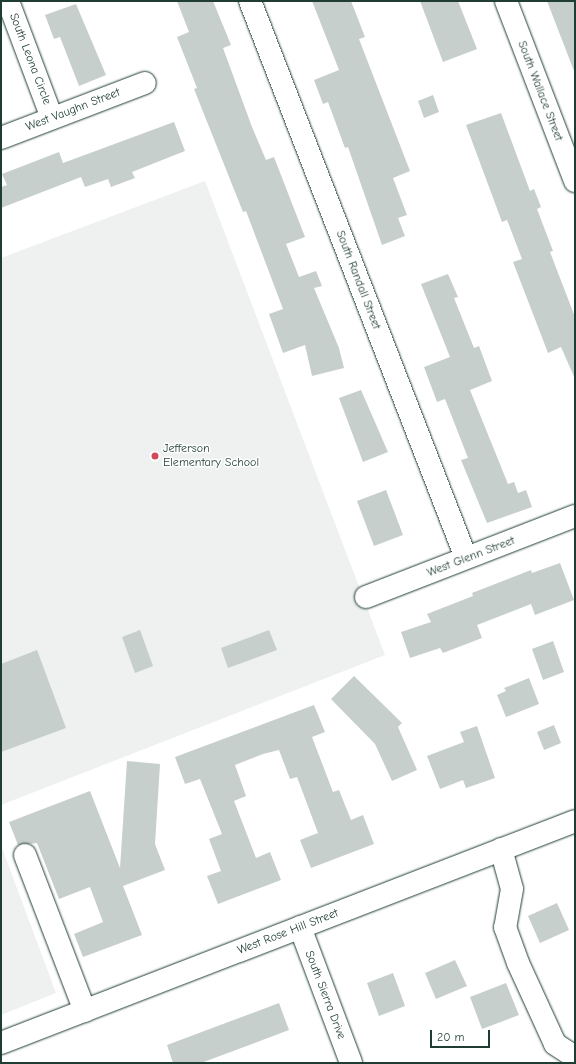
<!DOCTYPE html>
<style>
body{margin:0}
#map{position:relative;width:576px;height:1064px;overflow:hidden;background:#fff;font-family:"Comic Neue",sans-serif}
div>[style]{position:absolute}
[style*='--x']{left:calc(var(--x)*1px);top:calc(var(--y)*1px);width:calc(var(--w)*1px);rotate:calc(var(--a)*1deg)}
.built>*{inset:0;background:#eef1f0}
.building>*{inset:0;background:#c7cfcc}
.roads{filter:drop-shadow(0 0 1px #1f3d34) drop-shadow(0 0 1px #1f3d34)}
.minor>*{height:22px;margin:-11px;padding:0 11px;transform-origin:11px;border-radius:11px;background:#fff}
.dots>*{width:11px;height:11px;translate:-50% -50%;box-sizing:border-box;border:2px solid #fff;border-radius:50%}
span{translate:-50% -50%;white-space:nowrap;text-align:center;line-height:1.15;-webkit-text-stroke:3px #fff;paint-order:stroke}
.street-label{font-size:12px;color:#1f3d34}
.poi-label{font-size:12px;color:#1f3d34}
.left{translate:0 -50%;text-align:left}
.frame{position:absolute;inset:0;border:2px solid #1f3d34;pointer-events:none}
.scale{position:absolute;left:430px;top:1030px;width:60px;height:18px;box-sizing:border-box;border:2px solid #1f3d34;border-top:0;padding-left:5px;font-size:12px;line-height:14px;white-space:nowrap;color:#1f3d34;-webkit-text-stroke:3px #fff;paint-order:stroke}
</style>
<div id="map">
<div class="built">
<div style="clip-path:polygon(205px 181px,385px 655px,1px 805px,1px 258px)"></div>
<div style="clip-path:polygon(1px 845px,56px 993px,1px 1015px)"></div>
</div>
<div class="building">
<div style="clip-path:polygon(177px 1px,213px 1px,231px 45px,223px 48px,252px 127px,266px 160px,274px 157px,305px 237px,286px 244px,299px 277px,316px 271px,322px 286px,314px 288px,339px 348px,344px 368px,312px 376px,305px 345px,283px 353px,269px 314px,283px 309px,246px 211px,243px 212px,194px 89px,197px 88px,177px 37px,189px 32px)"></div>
<div style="clip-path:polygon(312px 1px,351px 1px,365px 37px,359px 39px,410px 171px,393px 178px,407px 215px,398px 218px,405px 236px,382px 245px,348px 147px,345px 148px,328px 102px,323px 104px,314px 80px,339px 70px)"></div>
<div style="clip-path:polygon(420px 1px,458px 1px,477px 49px,443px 62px)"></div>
<div style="clip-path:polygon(547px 1px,575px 1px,575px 70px,574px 71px)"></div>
<div style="clip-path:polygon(76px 4px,106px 75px,79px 86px,60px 37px,54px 39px,45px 15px)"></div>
<div style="clip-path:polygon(433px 95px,439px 112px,424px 118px,418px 101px)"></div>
<div style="clip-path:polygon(501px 113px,530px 191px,534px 189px,541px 207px,537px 209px,553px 251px,550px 252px,575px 317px,575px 379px,561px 347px,548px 353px,513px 262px,522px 259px,507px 220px,502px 222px,466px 125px)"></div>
<div style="clip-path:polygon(174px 122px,185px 151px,132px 172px,135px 178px,111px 187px,108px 179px,85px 187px,81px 177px,1px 208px,1px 187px,7px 185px,2px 174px,59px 152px,63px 163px)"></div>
<div style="clip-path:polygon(448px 274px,458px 297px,454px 298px,474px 348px,479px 346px,492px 381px,470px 390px,508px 484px,514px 482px,518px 493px,526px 490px,532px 507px,487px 523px,461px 460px,468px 458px,445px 399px,437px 402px,424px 367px,450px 357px,421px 284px)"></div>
<div style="clip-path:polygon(361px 390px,388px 452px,363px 462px,339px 398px)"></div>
<div style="clip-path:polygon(386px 490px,403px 535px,374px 546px,357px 501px)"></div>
<div style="clip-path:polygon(560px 563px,574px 600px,535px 615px,531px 604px,477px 625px,482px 638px,443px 653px,440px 648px,410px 658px,401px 632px,431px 622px,427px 614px,473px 596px,472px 593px,531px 570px,532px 573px)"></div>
<div style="clip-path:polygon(140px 630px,153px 666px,135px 673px,122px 637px)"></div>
<div style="clip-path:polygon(269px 630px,277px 650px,228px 668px,221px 648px)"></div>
<div style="clip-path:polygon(553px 641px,564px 672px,543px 680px,532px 649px)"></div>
<div style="clip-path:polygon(37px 650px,66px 728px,1px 752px,1px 664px)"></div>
<div style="clip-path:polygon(354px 676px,402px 723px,398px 727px,417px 770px,392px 781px,375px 744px,331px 699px)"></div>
<div style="clip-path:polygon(529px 678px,539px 704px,506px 717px,497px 695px,506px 691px,504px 688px)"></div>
<div style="clip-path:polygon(314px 705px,325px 732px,312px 737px,333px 792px,339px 790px,351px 820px,363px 815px,374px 844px,311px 868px,300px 840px,318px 833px,297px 777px,290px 779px,279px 750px,263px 754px,235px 765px,246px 796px,234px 801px,256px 858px,270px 852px,281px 880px,218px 904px,207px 876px,221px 871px,209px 839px,222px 834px,200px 779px,185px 784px,175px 757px)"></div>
<div style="clip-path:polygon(554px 725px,561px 743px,544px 750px,537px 732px)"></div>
<div style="clip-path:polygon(477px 726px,495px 778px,466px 788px,463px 780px,440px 789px,427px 756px,464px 742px,460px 732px)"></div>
<div style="clip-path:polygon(127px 761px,160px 764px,155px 844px,165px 870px,123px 886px,142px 935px,83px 957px,74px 934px,103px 922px,90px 887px,59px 899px,37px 843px,18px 845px,9px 822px,90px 791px,120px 868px)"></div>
<div style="clip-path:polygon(557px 903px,569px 930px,540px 943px,528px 916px)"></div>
<div style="clip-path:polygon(455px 960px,467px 986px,436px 999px,425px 973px)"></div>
<div style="clip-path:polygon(393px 973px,405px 1006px,379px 1016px,367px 983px)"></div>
<div style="clip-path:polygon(506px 983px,519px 1015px,482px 1029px,470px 997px)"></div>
<div style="clip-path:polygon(279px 1003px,289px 1030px,201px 1063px,173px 1063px,167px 1045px)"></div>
</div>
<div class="roads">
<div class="minor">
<div style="--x:8;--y:1;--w:125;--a:69.4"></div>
<div style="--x:250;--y:1;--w:597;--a:68.8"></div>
<div style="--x:506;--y:1;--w:193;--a:69"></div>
<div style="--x:1;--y:138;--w:154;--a:-20.9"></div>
<div style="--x:366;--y:597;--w:224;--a:-21.2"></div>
<div style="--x:501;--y:849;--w:41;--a:74.6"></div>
<div style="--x:512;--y:889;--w:39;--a:100"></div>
<div style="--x:505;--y:927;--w:38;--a:70"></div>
<div style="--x:518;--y:963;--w:89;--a:65.4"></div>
<div style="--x:555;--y:1044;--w:17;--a:33"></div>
<div style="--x:25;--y:855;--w:167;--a:69"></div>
<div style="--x:300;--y:927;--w:145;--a:69.4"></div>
<div style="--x:1;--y:1043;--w:615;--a:-21.14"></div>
</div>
</div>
<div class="dots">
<div style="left:155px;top:456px;background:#d1495b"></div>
</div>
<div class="street-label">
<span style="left:30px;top:59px;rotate:69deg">South Leona Circle</span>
<span style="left:540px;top:91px;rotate:69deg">South Wallace Street</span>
<span style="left:73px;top:110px;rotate:-21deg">West Vaughn Street</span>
<span style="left:358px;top:280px;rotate:69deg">South Randall Street</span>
<span style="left:471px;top:557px;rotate:-21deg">West Glenn Street</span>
<span style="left:288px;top:932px;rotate:-21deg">West Rose Hill Street</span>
<span style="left:325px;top:995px;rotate:69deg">South Sierra Drive</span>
</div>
<div class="poi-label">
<span class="left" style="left:163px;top:456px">Jefferson<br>Elementary School</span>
</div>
<div class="frame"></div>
<div class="scale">20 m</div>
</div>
